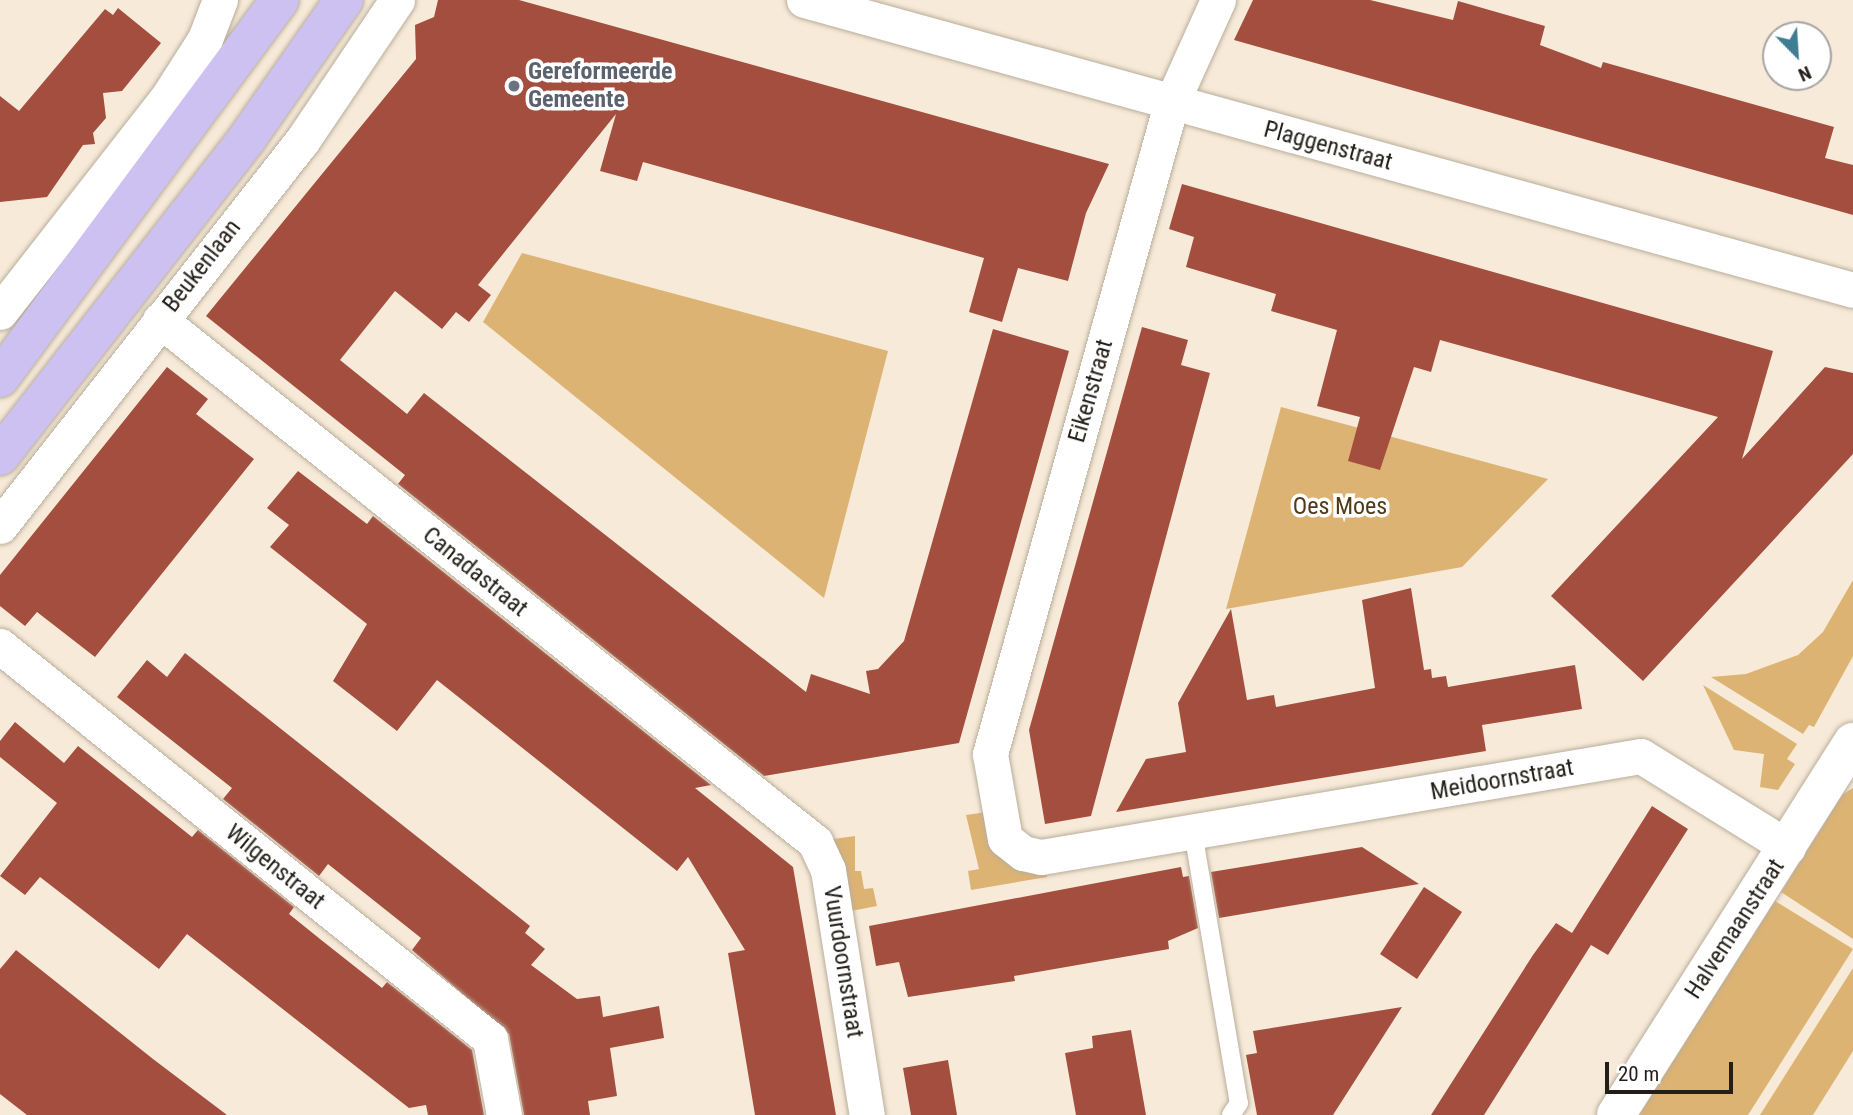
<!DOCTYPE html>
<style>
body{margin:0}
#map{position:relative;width:1853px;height:1115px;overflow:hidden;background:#f7ead8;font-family:"Roboto Condensed",sans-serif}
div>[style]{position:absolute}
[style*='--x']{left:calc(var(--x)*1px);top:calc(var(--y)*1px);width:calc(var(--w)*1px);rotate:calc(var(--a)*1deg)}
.green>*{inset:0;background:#ddb373}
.building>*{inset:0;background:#a34e3e}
.roads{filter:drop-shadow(0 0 2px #b9ad9c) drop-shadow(0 0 2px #b9ad9c)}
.service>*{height:18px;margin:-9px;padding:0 9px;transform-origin:9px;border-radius:9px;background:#fff}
.minor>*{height:35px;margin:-17.5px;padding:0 17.5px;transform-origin:17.5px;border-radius:17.5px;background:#fff}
.tertiary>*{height:38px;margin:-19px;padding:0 19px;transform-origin:19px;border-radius:19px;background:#fff}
.primary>*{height:38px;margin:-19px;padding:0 19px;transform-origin:19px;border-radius:19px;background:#cdc1f2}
.dots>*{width:19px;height:19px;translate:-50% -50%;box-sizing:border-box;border:4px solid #fff;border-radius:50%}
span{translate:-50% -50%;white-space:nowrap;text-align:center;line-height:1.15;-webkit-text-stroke:7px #fff;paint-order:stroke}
.worship-label{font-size:24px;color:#5b616d;font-weight:700}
.left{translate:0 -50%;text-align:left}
.street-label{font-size:24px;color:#231e18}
.park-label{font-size:24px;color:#503a17}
.north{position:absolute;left:1762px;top:21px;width:70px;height:70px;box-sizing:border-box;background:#fff;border:2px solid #a7a5a3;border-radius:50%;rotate:156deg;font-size:19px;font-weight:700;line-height:28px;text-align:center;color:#231e18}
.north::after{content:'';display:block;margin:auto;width:24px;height:32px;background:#407d93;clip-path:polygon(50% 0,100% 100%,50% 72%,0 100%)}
.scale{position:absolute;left:1605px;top:1062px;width:128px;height:32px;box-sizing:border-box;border:4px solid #231e18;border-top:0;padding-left:9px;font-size:21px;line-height:24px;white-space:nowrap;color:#231e18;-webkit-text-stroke:5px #fff;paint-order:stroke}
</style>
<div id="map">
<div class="green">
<div style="clip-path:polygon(522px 253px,888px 351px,824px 598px,483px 322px)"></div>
<div style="clip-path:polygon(1281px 407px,1548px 479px,1462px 567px,1226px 609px)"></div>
<div style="clip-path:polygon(1853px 580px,1853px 656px,1814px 727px,1809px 725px,1803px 734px,1711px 677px,1746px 674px,1798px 655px,1823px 632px)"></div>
<div style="clip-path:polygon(1703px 685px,1797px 744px,1787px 759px,1795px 764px,1778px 790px,1760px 787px,1764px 754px,1734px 750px)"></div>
<div style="clip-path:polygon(1853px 788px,1853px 939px,1781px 892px,1843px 794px)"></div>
<div style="clip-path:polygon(987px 812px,1046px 868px,1047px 877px,971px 890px,968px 871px,979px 869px,966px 815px)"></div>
<div style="clip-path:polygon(855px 836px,855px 871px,861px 871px,864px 889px,873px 888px,877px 906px,846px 912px,826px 840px)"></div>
<div style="clip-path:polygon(1775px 901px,1853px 949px,1748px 1115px,1639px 1115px)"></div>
<div style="clip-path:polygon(1853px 968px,1853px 1051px,1813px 1115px,1760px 1115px)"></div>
</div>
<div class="building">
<div style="clip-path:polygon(438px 0,519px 0,1109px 164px,1086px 213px,1068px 281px,1018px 268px,1002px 322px,969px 312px,984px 258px,643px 162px,637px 181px,600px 171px,616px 114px,478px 285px,491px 295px,469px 322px,456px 312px,442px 329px,395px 291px,340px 360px,407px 414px,424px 393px,806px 692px,811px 674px,870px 694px,866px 671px,878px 669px,904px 641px,993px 329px,1069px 351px,959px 743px,764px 776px,398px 484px,405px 475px,206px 316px,416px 59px,415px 25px,434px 17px)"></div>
<div style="clip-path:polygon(1253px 0,1370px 0,1453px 20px,1458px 1px,1545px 26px,1540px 45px,1601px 68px,1603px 62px,1834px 127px,1825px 158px,1853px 165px,1853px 215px,1234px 40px)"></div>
<div style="clip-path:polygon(118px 8px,161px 43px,122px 91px,103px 93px,106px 118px,93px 133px,95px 144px,83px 145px,47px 197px,0 202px,0 96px,19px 111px,105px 9px,113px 15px)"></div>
<div style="clip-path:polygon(1182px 184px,1773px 351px,1742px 459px,1825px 367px,1853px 373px,1853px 454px,1643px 681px,1551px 596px,1718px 417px,1440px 340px,1431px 372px,1414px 367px,1380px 470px,1348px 461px,1360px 417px,1317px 406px,1337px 330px,1271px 311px,1276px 294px,1186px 267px,1194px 237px,1169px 229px)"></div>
<div style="clip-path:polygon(1142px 327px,1188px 340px,1181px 365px,1210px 373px,1091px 816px,1045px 824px,1029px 730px)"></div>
<div style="clip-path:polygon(167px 367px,208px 399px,196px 414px,254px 459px,95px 657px,37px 612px,25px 626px,0 606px,0 575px)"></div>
<div style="clip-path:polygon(298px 471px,367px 524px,373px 516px,711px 785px,695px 788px,793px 867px,836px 1115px,755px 1115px,728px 953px,745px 950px,688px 857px,677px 871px,437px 680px,397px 731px,333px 681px,367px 624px,270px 547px,289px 525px,267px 508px)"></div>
<div style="clip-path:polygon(1411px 588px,1424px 670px,1431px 669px,1432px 678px,1446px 676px,1448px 687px,1575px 665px,1582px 709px,1482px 725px,1486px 751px,1116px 812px,1146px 759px,1186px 752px,1178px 703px,1231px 609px,1247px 700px,1274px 695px,1276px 707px,1375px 688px,1362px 600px)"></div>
<div style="clip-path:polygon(185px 653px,530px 926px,525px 933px,545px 949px,531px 965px,577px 999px,600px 996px,603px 1017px,659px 1006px,664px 1038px,610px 1048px,617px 1096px,588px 1101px,590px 1115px,524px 1115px,509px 1034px,412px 950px,421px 938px,328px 864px,319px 876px,223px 799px,232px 788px,117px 697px,147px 660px,167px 677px)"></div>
<div style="clip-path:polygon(15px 722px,64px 763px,78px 746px,192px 837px,198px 830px,294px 907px,289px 914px,320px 939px,382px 988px,387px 982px,472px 1050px,484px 1115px,428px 1115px,426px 1105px,409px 1108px,187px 934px,159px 969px,40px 877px,25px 895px,0 876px,57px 803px,0 757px,0 741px)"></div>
<div style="clip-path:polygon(1652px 806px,1688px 829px,1608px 955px,1591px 945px,1484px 1115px,1431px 1115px,1533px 955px,1556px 923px,1572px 933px)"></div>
<div style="clip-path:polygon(1362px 847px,1419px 884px,1219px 918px,1211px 872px)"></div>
<div style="clip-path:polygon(1181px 867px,1183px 877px,1189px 876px,1198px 928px,1168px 941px,1169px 949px,1014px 976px,1015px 981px,908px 997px,899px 962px,876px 966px,869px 926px)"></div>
<div style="clip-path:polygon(1424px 887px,1462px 912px,1417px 979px,1380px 954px)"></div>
<div style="clip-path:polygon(16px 950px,153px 1059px,227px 1115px,27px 1115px,0 1094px,0 969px)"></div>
<div style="clip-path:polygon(1402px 1007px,1333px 1115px,1257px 1115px,1246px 1055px,1257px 1053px,1253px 1031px)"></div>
<div style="clip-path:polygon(1131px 1030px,1146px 1115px,1076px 1115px,1065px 1053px,1093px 1048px,1092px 1036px)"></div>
<div style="clip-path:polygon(948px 1060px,957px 1115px,911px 1115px,903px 1068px)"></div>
</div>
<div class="roads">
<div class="service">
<div style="--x:1193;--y:832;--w:275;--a:80.4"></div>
<div style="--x:1239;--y:1103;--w:14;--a:124"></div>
</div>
<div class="minor">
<div style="--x:804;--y:0;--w:1088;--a:15.45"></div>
<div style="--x:1218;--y:0;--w:114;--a:114.3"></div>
<div style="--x:1171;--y:104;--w:675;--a:105.56"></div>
<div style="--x:990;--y:754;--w:86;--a:80"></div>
<div style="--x:1005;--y:839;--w:23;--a:38"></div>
<div style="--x:1023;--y:853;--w:18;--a:13"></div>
<div style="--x:1041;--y:857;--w:608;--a:-9.56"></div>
<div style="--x:1641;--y:756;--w:173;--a:31.8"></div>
<div style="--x:0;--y:312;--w:273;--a:-52"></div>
<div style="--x:168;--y:97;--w:69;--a:-57.5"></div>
<div style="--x:205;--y:39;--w:42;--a:-69"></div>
<div style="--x:160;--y:320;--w:838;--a:38.55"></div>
<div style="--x:815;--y:842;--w:31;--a:65"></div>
<div style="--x:828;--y:870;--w:248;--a:81"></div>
<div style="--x:0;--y:526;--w:489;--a:-51.9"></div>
<div style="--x:302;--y:141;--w:170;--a:-56"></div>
<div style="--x:0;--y:646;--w:628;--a:38.73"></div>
<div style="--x:490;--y:1039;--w:77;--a:79.6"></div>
</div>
<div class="tertiary">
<div style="--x:1616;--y:1115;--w:442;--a:-57.6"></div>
</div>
<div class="primary">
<div style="--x:0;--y:378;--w:470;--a:-53.5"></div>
<div style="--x:0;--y:456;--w:404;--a:-52.1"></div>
<div style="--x:248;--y:137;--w:167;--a:-55"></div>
</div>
</div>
<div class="dots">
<div style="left:514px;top:86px;background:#6b7280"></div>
</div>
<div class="worship-label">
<span class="left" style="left:528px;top:86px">Gereformeerde<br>Gemeente</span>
</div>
<div class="street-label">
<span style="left:1328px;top:146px;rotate:15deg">Plaggenstraat</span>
<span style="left:202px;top:266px;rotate:-52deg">Beukenlaan</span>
<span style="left:1091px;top:391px;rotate:-74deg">Eikenstraat</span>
<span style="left:475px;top:572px;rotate:39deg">Canadastraat</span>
<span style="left:1502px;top:780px;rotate:-10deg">Meidoornstraat</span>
<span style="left:275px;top:867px;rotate:39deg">Wilgenstraat</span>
<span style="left:1735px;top:929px;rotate:-57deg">Halvemaanstraat</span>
<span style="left:843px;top:962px;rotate:81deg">Vuurdoornstraat</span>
</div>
<div class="park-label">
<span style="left:1340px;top:507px">Oes Moes</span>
</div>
<div class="north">N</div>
<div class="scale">20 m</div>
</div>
